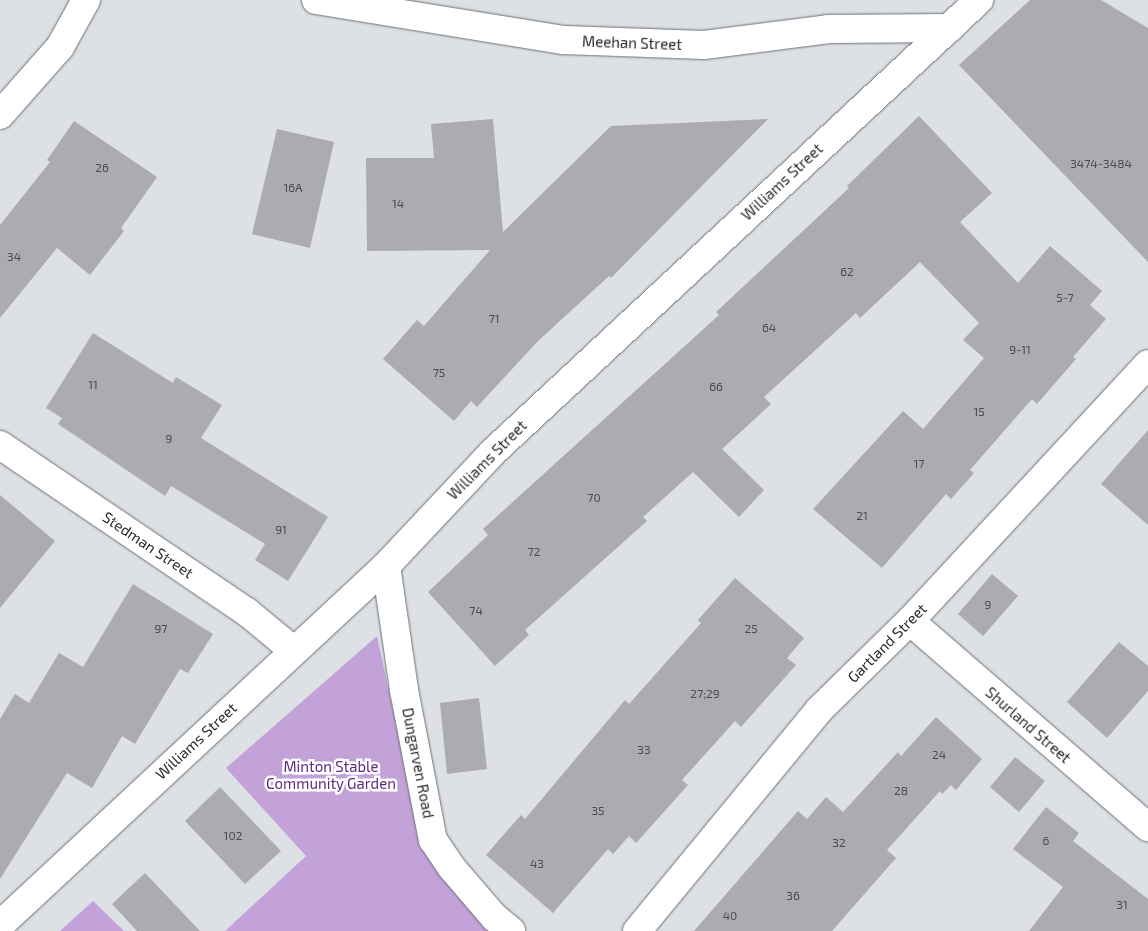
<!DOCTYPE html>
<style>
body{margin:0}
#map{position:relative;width:1148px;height:931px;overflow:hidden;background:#dde0e5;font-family:"Exo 2",sans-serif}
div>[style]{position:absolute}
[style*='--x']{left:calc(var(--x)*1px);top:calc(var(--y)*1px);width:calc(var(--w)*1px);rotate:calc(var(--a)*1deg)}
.green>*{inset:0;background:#c2a2d8}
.building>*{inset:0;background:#ababb1}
.roads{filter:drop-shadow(0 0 1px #6d7175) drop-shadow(0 0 1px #6d7175)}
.minor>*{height:28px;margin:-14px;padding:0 14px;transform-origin:14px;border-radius:14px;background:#fff}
span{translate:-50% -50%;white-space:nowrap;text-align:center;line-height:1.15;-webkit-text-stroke:5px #fff;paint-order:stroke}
.number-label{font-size:12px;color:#4a4b4e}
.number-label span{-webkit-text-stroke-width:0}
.street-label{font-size:15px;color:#292b2d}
.park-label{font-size:15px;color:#5f2b7d}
</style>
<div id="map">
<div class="green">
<div style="clip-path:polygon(377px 636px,421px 839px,492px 931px,225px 931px,306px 856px,226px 768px)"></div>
<div style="clip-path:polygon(93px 901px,124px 931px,60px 931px)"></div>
</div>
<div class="building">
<div style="clip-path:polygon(1030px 0,1101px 0,1148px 28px,1148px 262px,959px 65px)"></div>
<div style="clip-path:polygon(919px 116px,992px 193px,960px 222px,1018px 283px,1050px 246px,1102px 291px,1090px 305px,1106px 319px,1073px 357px,1076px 359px,1037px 404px,1032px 399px,970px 470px,974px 473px,951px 499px,946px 494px,882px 568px,813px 509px,903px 411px,923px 429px,984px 358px,963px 340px,979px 323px,920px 262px,860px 318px,856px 313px,764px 397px,771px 404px,722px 449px,764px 490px,739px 517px,693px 472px,643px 517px,647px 521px,525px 630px,529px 635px,495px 666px,428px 592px,488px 535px,483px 529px,719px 315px,716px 312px,849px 188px,847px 186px)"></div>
<div style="clip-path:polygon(493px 119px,503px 232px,611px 126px,768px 119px,611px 278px,609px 276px,538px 341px,477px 407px,471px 401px,454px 421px,383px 359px,417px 320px,424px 326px,490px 250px,367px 251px,366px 158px,434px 158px,431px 124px)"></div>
<div style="clip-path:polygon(74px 121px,157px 177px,121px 228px,124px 231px,90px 275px,57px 248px,0 318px,0 225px,50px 162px,47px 160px)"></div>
<div style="clip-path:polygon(277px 129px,334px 142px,310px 248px,252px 234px)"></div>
<div style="clip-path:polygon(93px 333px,173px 383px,176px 377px,222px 405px,201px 438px,328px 517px,288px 581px,255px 560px,265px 544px,171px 486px,165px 496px,58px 424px,62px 418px,46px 408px)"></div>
<div style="clip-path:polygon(1148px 430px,1148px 525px,1101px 484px)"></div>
<div style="clip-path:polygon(0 495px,55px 541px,0 608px)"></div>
<div style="clip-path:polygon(992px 574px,1018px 596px,983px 636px,958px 614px)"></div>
<div style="clip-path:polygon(735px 578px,804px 638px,787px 658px,796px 665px,741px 727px,735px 721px,682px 780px,688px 785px,636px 843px,629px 836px,613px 854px,608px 849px,553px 913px,486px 855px,521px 815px,525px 819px,625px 700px,629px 704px,701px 623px,698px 620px)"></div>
<div style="clip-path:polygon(133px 584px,213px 634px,188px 673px,180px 669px,135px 744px,122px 736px,92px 788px,67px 773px,0 879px,0 719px,15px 694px,29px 703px,59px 653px,83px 667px)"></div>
<div style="clip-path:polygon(1119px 642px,1148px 666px,1148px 691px,1107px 738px,1067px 702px)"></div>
<div style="clip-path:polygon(479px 698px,487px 769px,447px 774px,440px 703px)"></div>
<div style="clip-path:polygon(936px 717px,982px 759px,956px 790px,951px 785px,942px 794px,940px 791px,887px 850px,896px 858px,832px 931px,694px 931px,798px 811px,807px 819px,826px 797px,843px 812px,898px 752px,901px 756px)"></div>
<div style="clip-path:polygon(1015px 757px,1045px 781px,1019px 812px,990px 787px)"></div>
<div style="clip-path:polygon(220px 787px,281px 851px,245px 884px,185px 821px)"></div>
<div style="clip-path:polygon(1046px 807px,1079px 833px,1073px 841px,1148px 899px,1148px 931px,1029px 931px,1063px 887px,1013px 849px)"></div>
<div style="clip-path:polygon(145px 873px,200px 931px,137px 931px,112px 904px)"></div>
</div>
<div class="roads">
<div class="minor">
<div style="--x:316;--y:0;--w:251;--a:9.2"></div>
<div style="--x:564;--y:40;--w:140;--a:2"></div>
<div style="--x:704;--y:45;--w:126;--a:-7.3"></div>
<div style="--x:829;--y:29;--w:121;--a:-0.5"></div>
<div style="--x:0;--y:115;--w:91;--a:-48.6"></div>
<div style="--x:60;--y:47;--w:54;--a:-61"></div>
<div style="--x:0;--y:445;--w:298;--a:34.1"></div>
<div style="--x:247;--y:612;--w:60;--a:39.6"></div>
<div style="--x:386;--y:566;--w:125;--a:81.7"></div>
<div style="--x:404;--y:690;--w:153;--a:79.1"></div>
<div style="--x:433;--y:840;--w:34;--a:56"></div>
<div style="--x:452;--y:868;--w:65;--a:49.4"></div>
<div style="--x:494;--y:917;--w:22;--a:39"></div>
<div style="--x:910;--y:621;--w:315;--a:40.9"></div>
<div style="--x:0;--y:925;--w:527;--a:-42.92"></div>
<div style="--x:386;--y:566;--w:156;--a:-46.8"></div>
<div style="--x:493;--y:452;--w:664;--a:-42.92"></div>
<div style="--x:637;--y:931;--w:286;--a:-50.5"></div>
<div style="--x:819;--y:710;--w:127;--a:-44.4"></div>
<div style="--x:910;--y:621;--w:350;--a:-47.2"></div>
</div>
</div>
<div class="number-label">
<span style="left:1101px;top:164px">3474-3484</span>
<span style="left:102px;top:168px">26</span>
<span style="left:293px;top:188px">16A</span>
<span style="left:398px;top:204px">14</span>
<span style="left:14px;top:257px">34</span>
<span style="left:847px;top:272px">62</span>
<span style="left:1065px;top:298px">5-7</span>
<span style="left:494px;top:319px">71</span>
<span style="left:769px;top:328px">64</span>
<span style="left:1020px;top:350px">9-11</span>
<span style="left:439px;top:373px">75</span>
<span style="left:93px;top:385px">11</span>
<span style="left:716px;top:387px">66</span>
<span style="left:979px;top:412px">15</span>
<span style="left:169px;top:439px">9</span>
<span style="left:919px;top:464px">17</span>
<span style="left:594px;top:498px">70</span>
<span style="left:862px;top:516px">21</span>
<span style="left:281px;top:530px">91</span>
<span style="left:534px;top:552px">72</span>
<span style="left:988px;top:605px">9</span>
<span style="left:476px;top:611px">74</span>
<span style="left:161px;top:629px">97</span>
<span style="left:751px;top:629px">25</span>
<span style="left:705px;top:694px">27;29</span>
<span style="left:644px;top:750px">33</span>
<span style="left:939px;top:755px">24</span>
<span style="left:901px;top:791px">28</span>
<span style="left:598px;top:811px">35</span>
<span style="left:233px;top:836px">102</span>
<span style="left:1046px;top:841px">6</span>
<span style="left:839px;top:843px">32</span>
<span style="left:537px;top:864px">43</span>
<span style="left:793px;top:896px">36</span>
<span style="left:1122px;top:905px">31</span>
<span style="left:730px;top:916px">40</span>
</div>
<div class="street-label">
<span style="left:632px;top:43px;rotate:2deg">Meehan Street</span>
<span style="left:782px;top:182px;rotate:-43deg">Williams Street</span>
<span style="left:487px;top:460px;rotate:-45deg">Williams Street</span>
<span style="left:148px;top:545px;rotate:34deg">Stedman Street</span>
<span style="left:887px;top:643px;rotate:-45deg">Gartland Street</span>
<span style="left:1028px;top:725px;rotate:41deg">Shurland Street</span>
<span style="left:196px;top:741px;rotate:-43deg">Williams Street</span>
<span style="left:418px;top:763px;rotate:79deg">Dungarven Road</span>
</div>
<div class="park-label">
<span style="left:331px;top:775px">Minton Stable<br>Community Garden</span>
</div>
</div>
